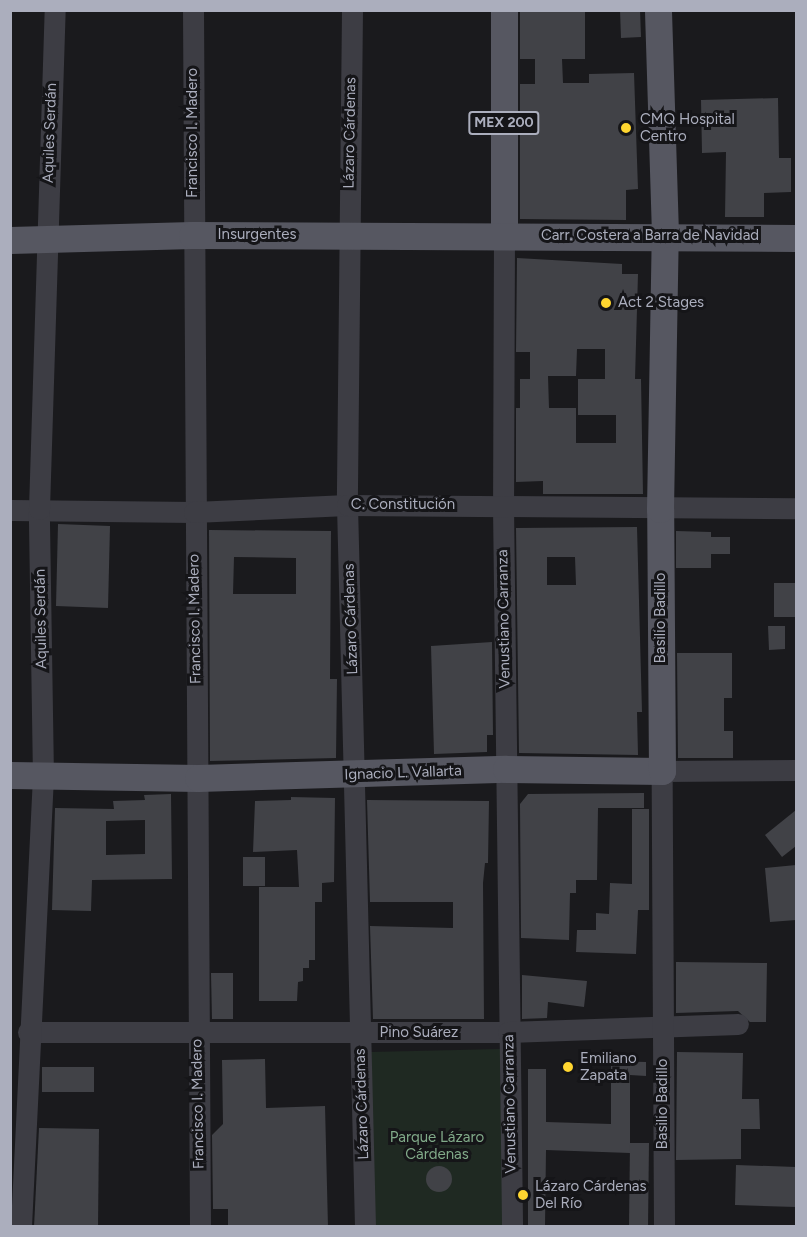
<!DOCTYPE html>
<meta charset="utf-8">
<style>
body{margin:0}
#map{position:relative;width:807px;height:1237px;overflow:hidden;background:#1a1a1d;font-family:Figtree,sans-serif}
div>[style]{position:absolute}
[style*='--x']{left:calc(var(--x)*1px);top:calc(var(--y)*1px);width:calc(var(--w)*1px);rotate:calc(var(--a)*1deg)}
.green>*{inset:0;background:#1f2922}
.building>*{inset:0;background:#414247}
.round{border-radius:50%}
.minor>*{height:21px;margin:-10.5px;padding:0 10.5px;transform-origin:10.5px;border-radius:10.5px;background:#3d3d44}
.major>*{height:27px;margin:-13.5px;padding:0 13.5px;transform-origin:13.5px;border-radius:13.5px;background:#565761}
.dots>*{width:16px;height:16px;translate:-50% -50%;box-sizing:border-box;border:3px solid #151518;border-radius:50%}
span{translate:-50% -50%;white-space:nowrap;text-align:center;line-height:1.15;-webkit-text-stroke:6px #151518;paint-order:stroke}
.shield-label span{padding:2px 4px;background:#151518;border:2px solid;border-radius:4px;-webkit-text-stroke-width:0}
.shield-label{font-size:14px;color:#abaebd;font-weight:700}
.poi-label{font-size:15px;color:#abaebd}
.left{translate:0 -50%;text-align:left}
.street-label{font-size:15px;color:#abaebd}
.park-label{font-size:15px;color:#81aa89}
.frame{position:absolute;inset:0;border:12px solid #abaebd;pointer-events:none}
</style>
<div id="map">
<div class="green">
<div style="clip-path:polygon(500px 1049px,503px 1226px,374px 1226px,371px 1052px)"></div>
</div>
<div class="building">
<div style="clip-path:polygon(520px 10px,585px 10px,585px 59px,562px 59px,563px 83px,589px 83px,589px 74px,634px 73px,638px 189px,626px 190px,626px 220px,520px 219px,520px 84px,535px 84px,535px 59px,520px 59px)"></div>
<div style="clip-path:polygon(620px 10px,640px 10px,641px 37px,621px 38px)"></div>
<div style="clip-path:polygon(778px 98px,779px 158px,791px 158px,791px 192px,764px 193px,764px 217px,725px 217px,726px 152px,702px 153px,701px 100px)"></div>
<div style="clip-path:polygon(evenodd,517px 258px,622px 264px,622px 274px,638px 274px,635px 379px,641px 379px,643px 494px,543px 494px,543px 481px,516px 482px,516px 408px,520px 408px,520px 379px,530px 379px,530px 352px,516px 352px,517px 258px,577px 349px,605px 349px,605px 379px,578px 379px,578px 415px,616px 415px,616px 443px,576px 443px,576px 408px,549px 408px,548px 376px,576px 376px,577px 349px)"></div>
<div style="clip-path:polygon(58px 524px,110px 526px,108px 608px,56px 606px)"></div>
<div style="clip-path:polygon(evenodd,637px 527px,642px 712px,637px 712px,638px 755px,519px 753px,516px 528px,637px 527px,547px 557px,575px 557px,576px 585px,547px 585px,547px 557px)"></div>
<div style="clip-path:polygon(evenodd,209px 530px,331px 531px,330px 679px,337px 679px,336px 758px,210px 761px,209px 530px,234px 557px,296px 558px,296px 594px,233px 594px,234px 557px)"></div>
<div style="clip-path:polygon(676px 531px,711px 532px,711px 537px,730px 537px,730px 554px,711px 554px,711px 568px,676px 568px)"></div>
<div style="clip-path:polygon(774px 583px,796px 583px,796px 617px,774px 617px)"></div>
<div style="clip-path:polygon(768px 626px,785px 626px,785px 649px,769px 650px)"></div>
<div style="clip-path:polygon(492px 642px,493px 735px,487px 735px,487px 752px,434px 754px,431px 646px)"></div>
<div style="clip-path:polygon(677px 653px,732px 653px,732px 698px,724px 698px,724px 731px,733px 731px,733px 758px,678px 758px)"></div>
<div style="clip-path:polygon(644px 793px,644px 808px,598px 808px,597px 880px,576px 880px,576px 893px,570px 893px,569px 940px,521px 938px,520px 804px,528px 794px)"></div>
<div style="clip-path:polygon(evenodd,171px 794px,172px 879px,92px 880px,91px 911px,52px 910px,55px 808px,114px 809px,113px 801px,145px 800px,144px 795px,171px 794px,145px 820px,145px 854px,106px 855px,106px 821px,145px 820px)"></div>
<div style="clip-path:polygon(291px 797px,335px 798px,334px 882px,322px 883px,322px 902px,315px 902px,315px 960px,309px 960px,309px 968px,303px 968px,303px 981px,298px 982px,297px 1001px,259px 1001px,259px 887px,299px 887px,297px 850px,253px 852px,255px 801px,291px 800px)"></div>
<div style="clip-path:polygon(367px 800px,489px 801px,488px 863px,485px 863px,483px 883px,484px 1019px,373px 1019px,370px 926px,453px 928px,453px 902px,370px 902px)"></div>
<div style="clip-path:polygon(632px 809px,649px 809px,649px 910px,638px 910px,636px 954px,576px 952px,577px 930px,596px 930px,596px 913px,609px 914px,610px 883px,632px 884px)"></div>
<div style="clip-path:polygon(796px 810px,796px 846px,782px 857px,765px 835px)"></div>
<div style="clip-path:polygon(243px 857px,265px 857px,265px 886px,243px 886px)"></div>
<div style="clip-path:polygon(796px 865px,796px 920px,770px 922px,765px 868px)"></div>
<div style="clip-path:polygon(676px 962px,767px 963px,766px 1022px,750px 1022px,738px 1011px,676px 1013px)"></div>
<div style="clip-path:polygon(211px 973px,233px 973px,233px 1019px,212px 1019px)"></div>
<div style="clip-path:polygon(522px 975px,587px 981px,584px 1007px,548px 1002px,547px 1018px,522px 1019px)"></div>
<div style="clip-path:polygon(677px 1052px,743px 1053px,742px 1099px,759px 1099px,760px 1129px,741px 1129px,741px 1159px,676px 1160px)"></div>
<div style="clip-path:polygon(265px 1059px,266px 1108px,325px 1106px,328px 1227px,228px 1227px,228px 1209px,213px 1209px,212px 1135px,223px 1124px,222px 1060px)"></div>
<div style="clip-path:polygon(611px 1061px,646px 1062px,646px 1076px,630px 1075px,630px 1153px,546px 1150px,545px 1227px,528px 1227px,528px 1069px,546px 1069px,546px 1122px,611px 1124px)"></div>
<div style="clip-path:polygon(42px 1067px,94px 1067px,94px 1092px,42px 1092px)"></div>
<div style="clip-path:polygon(39px 1128px,99px 1129px,98px 1227px,34px 1227px)"></div>
<div style="clip-path:polygon(630px 1143px,649px 1143px,648px 1227px,629px 1227px)"></div>
<div style="clip-path:polygon(736px 1165px,796px 1167px,796px 1207px,735px 1205px)"></div>
<div class="round" style="left:426px;top:1166px;width:26px;height:26px"></div>
</div>
<div class="minor">
<div style="--x:193;--y:10;--w:1216;--a:89.67"></div>
<div style="--x:352;--y:10;--w:495;--a:90.6"></div>
<div style="--x:347;--y:505;--w:721;--a:88.57"></div>
<div style="--x:504;--y:236;--w:270;--a:90.2"></div>
<div style="--x:503;--y:506;--w:720;--a:89.28"></div>
<div style="--x:10;--y:510;--w:184;--a:0.6"></div>
<div style="--x:194;--y:512;--w:153;--a:-2.6"></div>
<div style="--x:347;--y:505;--w:449;--a:0.4"></div>
<div style="--x:28;--y:1032;--w:480;--a:0"></div>
<div style="--x:508;--y:1032;--w:230;--a:-2"></div>
<div style="--x:21;--y:1226;--w:450;--a:-87.2"></div>
<div style="--x:43;--y:777;--w:268;--a:-90.9"></div>
<div style="--x:39;--y:509;--w:499;--a:-88.2"></div>
<div style="--x:664;--y:1226;--w:455;--a:-90.3"></div>
<div style="--x:662;--y:771;--w:134;--a:-0.4"></div>
</div>
<div class="major">
<div style="--x:504;--y:10;--w:226;--a:90"></div>
<div style="--x:10;--y:240;--w:182;--a:-1.6"></div>
<div style="--x:192;--y:235;--w:604;--a:0.28"></div>
<div style="--x:10;--y:775;--w:188;--a:0.9"></div>
<div style="--x:198;--y:778;--w:308;--a:-1.7"></div>
<div style="--x:506;--y:769;--w:156;--a:0.7"></div>
<div style="--x:662;--y:771;--w:262;--a:-90.4"></div>
<div style="--x:660;--y:509;--w:275;--a:-89"></div>
<div style="--x:665;--y:234;--w:224;--a:-91.8"></div>
</div>
<div class="dots">
<div style="left:626px;top:128px;background:#ffd630"></div>
<div style="left:606px;top:303px;background:#ffd630"></div>
<div style="left:568px;top:1067px;background:#ffd630"></div>
<div style="left:523px;top:1195px;background:#ffd630"></div>
</div>
<div class="shield-label">
<span style="left:504px;top:123px">MEX 200</span>
</div>
<div class="poi-label">
<span class="left" style="left:640px;top:128px">CMQ Hospital<br>Centro</span>
<span class="left" style="left:618px;top:303px">Act 2 Stages</span>
<span class="left" style="left:580px;top:1067px">Emiliano<br>Zapata</span>
<span class="left" style="left:535px;top:1195px">Lázaro Cárdenas<br>Del Río</span>
</div>
<div class="street-label">
<span style="left:50px;top:133px;rotate:-88deg">Aquiles Serdán</span>
<span style="left:193px;top:133px;rotate:-90deg">Francisco I. Madero</span>
<span style="left:350px;top:133px;rotate:-89deg">Lázaro Cárdenas</span>
<span style="left:257px;top:235px">Insurgentes</span>
<span style="left:650px;top:236px">Carr. Costera a Barra de Navidad</span>
<span style="left:403px;top:505px">C. Constitución</span>
<span style="left:661px;top:618px;rotate:-90deg">Basilio Badillo</span>
<span style="left:41px;top:619px;rotate:-91deg">Aquiles Serdán</span>
<span style="left:195px;top:619px;rotate:-91deg">Francisco I. Madero</span>
<span style="left:351px;top:619px;rotate:-92deg">Lázaro Cárdenas</span>
<span style="left:504px;top:619px;rotate:-91deg">Venustiano Carranza</span>
<span style="left:403px;top:773px;rotate:-2deg">Ignacio L. Vallarta</span>
<span style="left:419px;top:1033px">Pino Suárez</span>
<span style="left:198px;top:1104px;rotate:-91deg">Francisco I. Madero</span>
<span style="left:362px;top:1104px;rotate:-92deg">Lázaro Cárdenas</span>
<span style="left:510px;top:1104px;rotate:-91deg">Venustiano Carranza</span>
<span style="left:663px;top:1104px;rotate:-90deg">Basilio Badillo</span>
</div>
<div class="park-label">
<span style="left:437px;top:1146px">Parque Lázaro<br>Cárdenas</span>
</div>
<div class="frame"></div>
</div>
